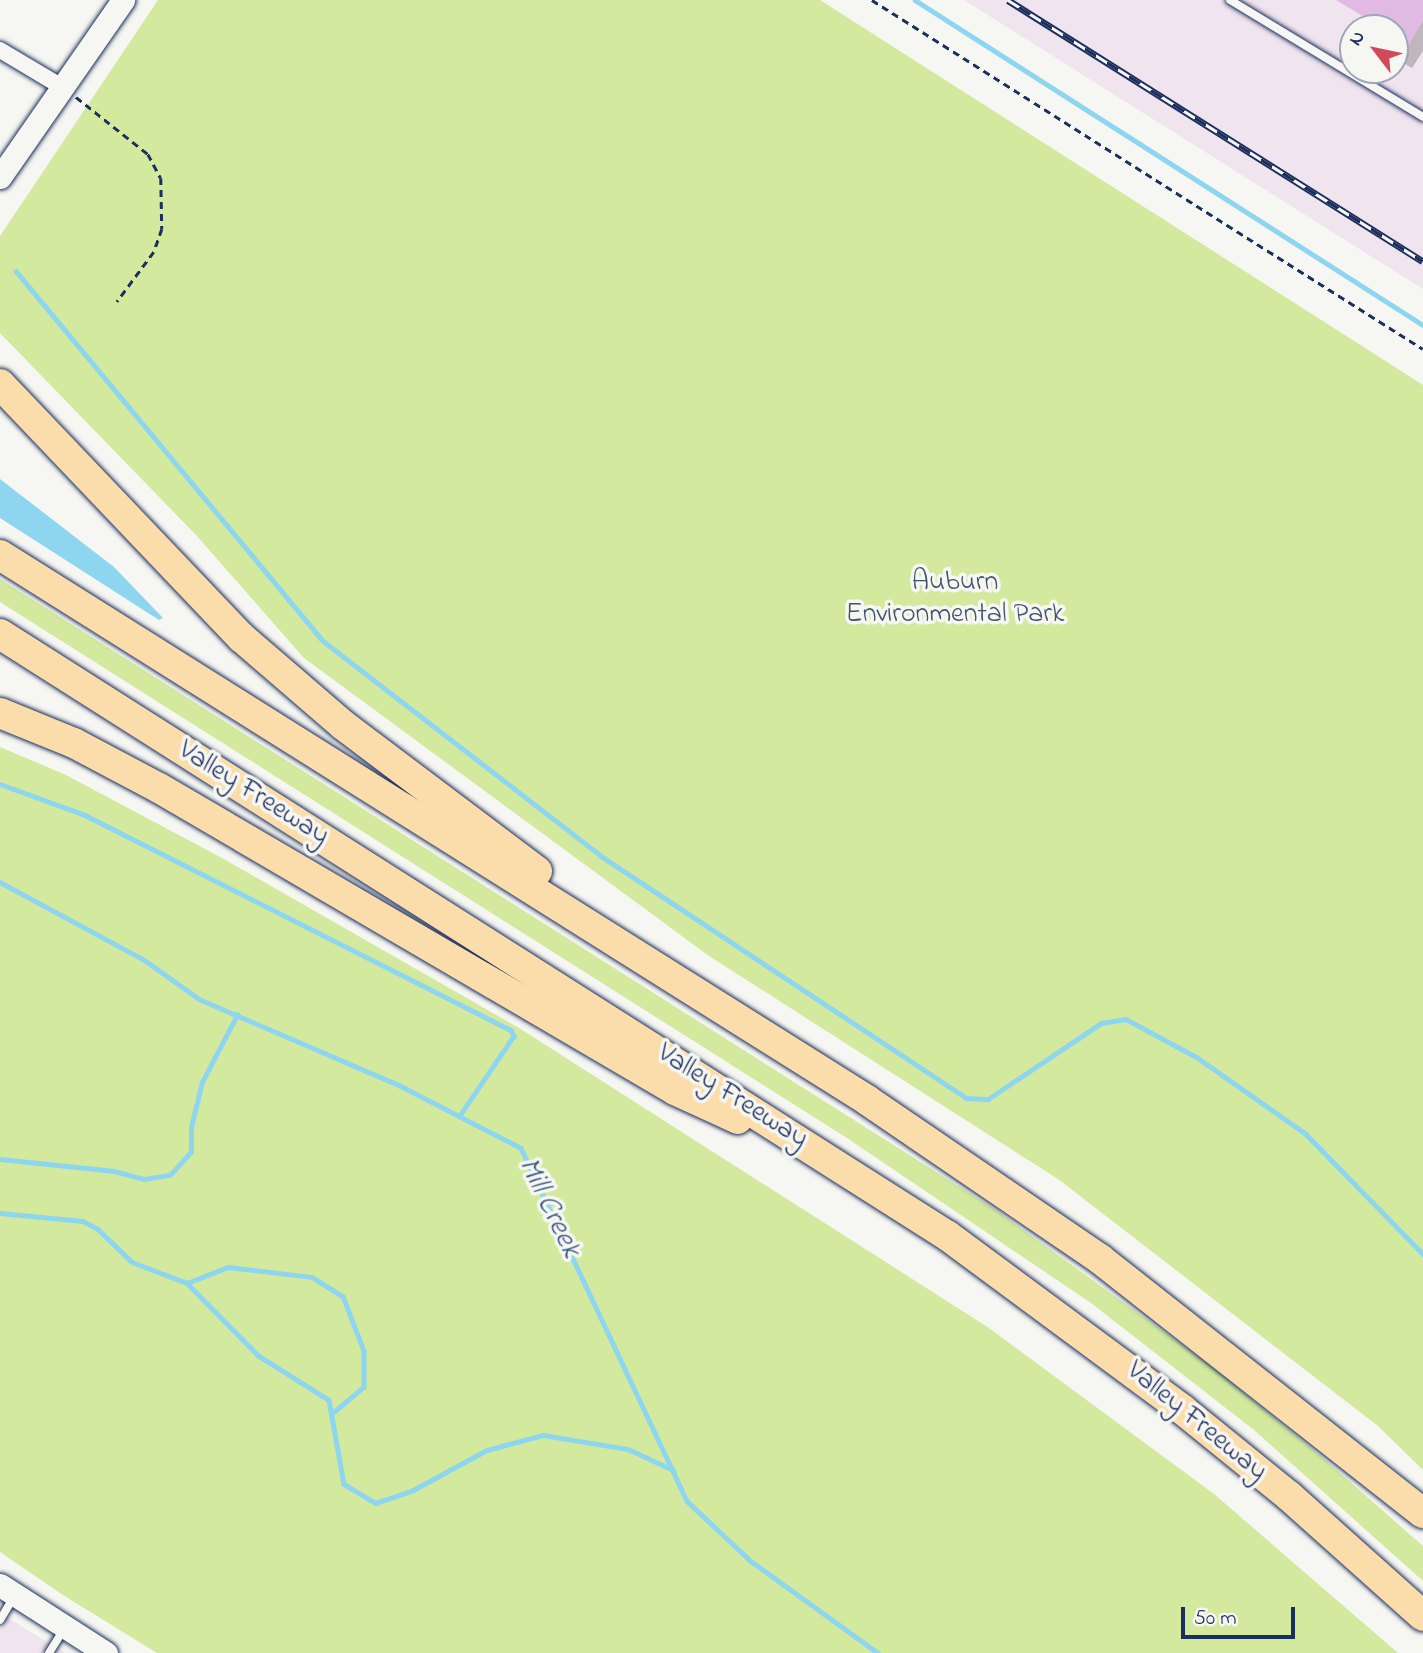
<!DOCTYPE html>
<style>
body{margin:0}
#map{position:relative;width:1423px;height:1653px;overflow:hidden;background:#f6f6f2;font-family:"Indie Flower",sans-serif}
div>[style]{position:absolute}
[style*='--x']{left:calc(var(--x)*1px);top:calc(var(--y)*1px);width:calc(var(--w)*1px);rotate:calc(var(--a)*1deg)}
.built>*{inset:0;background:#f0e4ee}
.green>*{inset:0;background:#d2e99e}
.water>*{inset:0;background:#8ed6ef}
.shadow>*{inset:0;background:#0003}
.stream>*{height:4.5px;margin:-2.25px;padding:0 2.25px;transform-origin:2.25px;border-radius:2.25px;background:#8ed6ef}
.building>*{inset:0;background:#e1bae3}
.path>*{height:2.5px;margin-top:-1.25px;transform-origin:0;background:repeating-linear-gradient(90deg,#1b2f5e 0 7px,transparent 0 12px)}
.roads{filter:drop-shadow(0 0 2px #1b2f5e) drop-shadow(0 0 2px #1b2f5e)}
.lane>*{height:8px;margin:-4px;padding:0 4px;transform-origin:4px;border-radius:4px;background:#f6f6f2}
.street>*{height:16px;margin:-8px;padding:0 8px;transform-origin:8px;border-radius:8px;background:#f6f6f2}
.secondary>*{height:23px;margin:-11.5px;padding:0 11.5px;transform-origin:11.5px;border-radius:11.5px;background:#f6f6f2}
.highway>*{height:30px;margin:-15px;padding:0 15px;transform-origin:15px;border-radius:15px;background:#fbddab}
.rail>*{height:7px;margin-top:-3.5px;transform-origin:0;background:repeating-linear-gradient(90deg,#f6f6f2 0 13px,#1b2f5e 0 26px);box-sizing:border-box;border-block:2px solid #1b2f5e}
span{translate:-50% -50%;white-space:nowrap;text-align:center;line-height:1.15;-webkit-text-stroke:7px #f6f6f2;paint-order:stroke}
.park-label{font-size:28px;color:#40546b}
.street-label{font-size:28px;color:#1b2f5e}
.water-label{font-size:30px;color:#385982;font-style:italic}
.north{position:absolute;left:1339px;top:14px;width:70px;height:70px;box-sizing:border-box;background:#f6f6f2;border:2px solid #9ea6b7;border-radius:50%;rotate:302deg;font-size:19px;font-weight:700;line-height:28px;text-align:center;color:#1b2f5e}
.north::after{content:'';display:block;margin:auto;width:24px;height:32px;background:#d1495b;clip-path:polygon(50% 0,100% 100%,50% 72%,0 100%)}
.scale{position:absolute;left:1181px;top:1607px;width:114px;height:32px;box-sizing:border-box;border:4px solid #1b2f5e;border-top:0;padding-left:9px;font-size:21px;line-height:24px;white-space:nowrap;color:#1b2f5e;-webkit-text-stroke:5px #f6f6f2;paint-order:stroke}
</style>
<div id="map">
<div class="built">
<div style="clip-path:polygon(evenodd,964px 0,1423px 0,1423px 289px,964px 0,1353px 28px,1395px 28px,1395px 70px,1353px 70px,1353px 28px)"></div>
<div style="clip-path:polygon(0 1613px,65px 1653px,0 1653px)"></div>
</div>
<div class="green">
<div style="clip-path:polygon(158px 0,820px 0,1423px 385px,1423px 1470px,1378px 1426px,1058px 1179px,709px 956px,304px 658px,196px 535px,0 333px,0 236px)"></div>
<div style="clip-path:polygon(0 579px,993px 1208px,1211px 1366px,1323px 1458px,1423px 1546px,1423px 1581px,1254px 1430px,1091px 1303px,847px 1138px,0 602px)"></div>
<div style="clip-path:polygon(0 747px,66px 775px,222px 858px,519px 1028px,989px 1328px,1214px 1494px,1398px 1653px,157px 1653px,63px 1595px,0 1552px)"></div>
</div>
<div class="water">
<div style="clip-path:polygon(0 479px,114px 567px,163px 618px,159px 620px,0 518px)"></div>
</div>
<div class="shadow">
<div style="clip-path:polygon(1340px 0,1423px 0,1423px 51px,1412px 68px,1395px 58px,1395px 28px,1366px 28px,1371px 19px)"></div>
</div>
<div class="stream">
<div style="--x:915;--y:0;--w:603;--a:32.61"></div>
<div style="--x:16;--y:271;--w:479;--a:50.3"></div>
<div style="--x:322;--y:640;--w:353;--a:37.7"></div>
<div style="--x:601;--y:856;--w:438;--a:33.5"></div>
<div style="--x:966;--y:1098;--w:22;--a:3"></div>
<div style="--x:988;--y:1099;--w:136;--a:-33.9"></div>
<div style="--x:1101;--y:1023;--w:25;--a:-9"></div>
<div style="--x:1126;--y:1019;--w:82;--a:28.4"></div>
<div style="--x:1198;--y:1058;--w:132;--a:35.1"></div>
<div style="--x:1306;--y:1134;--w:168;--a:45.7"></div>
<div style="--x:0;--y:784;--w:90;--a:20"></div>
<div style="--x:85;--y:815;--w:477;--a:26.8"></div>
<div style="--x:511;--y:1030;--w:7;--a:63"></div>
<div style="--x:514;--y:1036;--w:97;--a:124"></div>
<div style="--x:0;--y:882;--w:166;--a:28.4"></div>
<div style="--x:146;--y:961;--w:65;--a:35.6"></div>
<div style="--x:199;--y:999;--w:218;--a:23.3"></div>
<div style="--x:399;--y:1085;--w:137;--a:27.3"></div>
<div style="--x:521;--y:1148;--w:390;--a:64.8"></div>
<div style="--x:687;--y:1501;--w:88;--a:43.2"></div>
<div style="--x:751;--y:1561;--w:157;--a:35.9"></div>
<div style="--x:0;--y:1159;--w:115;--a:6"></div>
<div style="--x:114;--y:1171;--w:31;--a:15"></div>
<div style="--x:144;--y:1179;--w:26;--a:-9"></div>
<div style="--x:170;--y:1175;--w:31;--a:-48"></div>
<div style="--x:191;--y:1152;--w:25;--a:-90"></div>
<div style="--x:191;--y:1127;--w:46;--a:-76.3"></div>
<div style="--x:202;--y:1082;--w:76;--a:-62.4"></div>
<div style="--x:0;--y:1213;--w:83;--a:5.5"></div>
<div style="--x:83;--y:1221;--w:17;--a:28"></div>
<div style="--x:98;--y:1229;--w:47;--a:44.1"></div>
<div style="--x:132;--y:1262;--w:59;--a:20.9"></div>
<div style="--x:187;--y:1283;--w:103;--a:45.4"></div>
<div style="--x:259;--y:1356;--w:83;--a:32.2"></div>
<div style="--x:329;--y:1400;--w:85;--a:79.9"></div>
<div style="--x:344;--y:1484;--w:37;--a:31"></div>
<div style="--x:376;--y:1503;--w:39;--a:-19"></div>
<div style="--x:413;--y:1490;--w:84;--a:-28.4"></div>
<div style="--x:487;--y:1450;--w:58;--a:-15"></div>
<div style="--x:543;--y:1435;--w:86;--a:9.4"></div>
<div style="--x:628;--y:1449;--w:50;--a:25"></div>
<div style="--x:187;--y:1283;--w:44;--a:-21.3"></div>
<div style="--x:228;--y:1267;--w:85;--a:6.8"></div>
<div style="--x:312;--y:1277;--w:36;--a:32"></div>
<div style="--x:343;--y:1296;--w:59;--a:69.1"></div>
<div style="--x:364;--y:1351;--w:36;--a:90"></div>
<div style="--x:364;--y:1387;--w:42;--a:139.8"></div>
</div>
<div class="building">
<div style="clip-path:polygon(1336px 0,1423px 0,1423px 21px,1398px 62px,1395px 28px,1364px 28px,1369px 20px)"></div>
</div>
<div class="path">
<div style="--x:872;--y:0;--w:652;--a:32.35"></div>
<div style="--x:76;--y:97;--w:92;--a:38.4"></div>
<div style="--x:148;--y:154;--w:27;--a:62"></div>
<div style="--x:161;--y:178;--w:51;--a:88.9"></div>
<div style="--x:162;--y:229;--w:24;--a:109"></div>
<div style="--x:154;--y:252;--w:62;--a:126.5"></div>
</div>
<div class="roads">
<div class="lane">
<div style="--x:1230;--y:0;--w:226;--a:31.2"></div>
<div style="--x:0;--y:1620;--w:27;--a:-59"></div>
<div style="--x:49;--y:1653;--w:28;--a:-58"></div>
</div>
<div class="street">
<div style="--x:0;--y:50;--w:72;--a:30.8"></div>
</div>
<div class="secondary">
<div style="--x:0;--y:177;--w:216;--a:-55.2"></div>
<div style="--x:0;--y:1585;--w:126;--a:32.7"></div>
</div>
<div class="highway">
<div style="--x:0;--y:384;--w:351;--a:46.4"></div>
<div style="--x:242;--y:638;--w:133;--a:40.7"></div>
<div style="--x:343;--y:725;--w:243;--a:37"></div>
<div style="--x:0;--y:555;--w:1024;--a:32.15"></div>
<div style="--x:867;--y:1100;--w:282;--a:34.3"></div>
<div style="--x:1100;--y:1259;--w:411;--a:38.2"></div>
<div style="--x:0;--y:634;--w:1123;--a:32.42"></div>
<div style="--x:948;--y:1236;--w:292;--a:36.5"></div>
<div style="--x:1183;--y:1410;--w:136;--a:39.1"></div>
<div style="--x:1289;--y:1496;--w:180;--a:41.8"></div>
<div style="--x:0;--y:713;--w:80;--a:22.1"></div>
<div style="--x:74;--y:743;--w:96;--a:27.9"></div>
<div style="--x:159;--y:788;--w:598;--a:30.34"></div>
<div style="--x:675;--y:1090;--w:69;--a:24.7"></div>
</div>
</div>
<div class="rail">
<div style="--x:1008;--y:0;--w:490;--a:32.2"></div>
</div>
<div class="park-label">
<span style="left:955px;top:599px">Auburn<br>Environmental Park</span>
</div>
<div class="street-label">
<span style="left:253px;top:794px;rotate:32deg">Valley Freeway</span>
<span style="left:732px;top:1097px;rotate:32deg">Valley Freeway</span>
<span style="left:1196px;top:1422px;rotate:39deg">Valley Freeway</span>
</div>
<div class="water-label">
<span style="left:549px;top:1208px;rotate:64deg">Mill Creek</span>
</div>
<div class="north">N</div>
<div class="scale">50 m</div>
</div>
